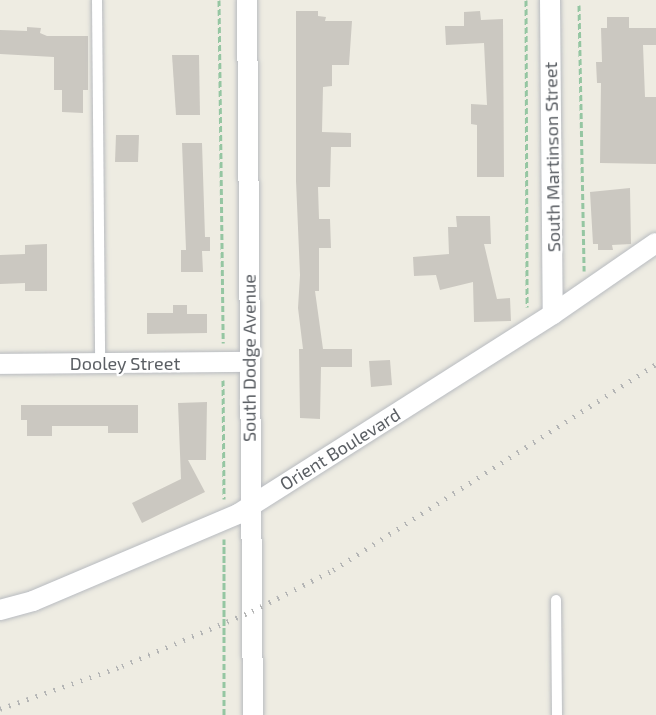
<!DOCTYPE html>
<style>
body{margin:0}
#map{position:relative;width:656px;height:715px;overflow:hidden;background:#eeece2;font-family:"Exo 2",sans-serif}
div>[style]{position:absolute}
[style*='--x']{left:calc(var(--x)*1px);top:calc(var(--y)*1px);width:calc(var(--w)*1px);rotate:calc(var(--a)*1deg)}
.building>*{inset:0;background:#cbc8c1}
.path>*{height:3px;margin-top:-1.5px;transform-origin:0;background:repeating-linear-gradient(90deg,#95c6a2 0 6px,transparent 0 9px)}
.roads{filter:drop-shadow(0 0 2px #b8bbc0) drop-shadow(0 0 2px #b8bbc0)}
.service>*{height:10px;margin:-5px;padding:0 5px;transform-origin:5px;border-radius:5px;background:#fff}
.minor>*{height:20px;margin:-10px;padding:0 10px;transform-origin:10px;border-radius:10px;background:#fff}
.rail>*{height:4.5px;margin-top:-2.25px;transform-origin:0;background:repeating-linear-gradient(90deg,#b4b5b5 0 1.5px,transparent 0 9.5px)}
span{translate:-50% -50%;white-space:nowrap;text-align:center;line-height:1.15;-webkit-text-stroke:4.5px #fff;paint-order:stroke}
.street-label{font-size:18px;color:#5b5f64}
</style>
<div id="map">
<div class="building">
<div style="clip-path:polygon(296px 11px,318px 11px,318px 16px,326px 17px,325px 21px,352px 21px,349px 65px,332px 65px,332px 86px,323px 87px,322px 132px,351px 133px,351px 147px,331px 147px,330px 187px,318px 187px,319px 219px,330px 219px,331px 248px,319px 248px,319px 291px,315px 291px,323px 349px,352px 349px,352px 367px,321px 367px,320px 419px,300px 418px,299px 349px,303px 349px,298px 308px,300px 275px,296px 181px)"></div>
<div style="clip-path:polygon(480px 11px,481px 20px,503px 19px,504px 177px,477px 177px,477px 125px,471px 124px,471px 104px,487px 105px,484px 43px,446px 45px,445px 26px,464px 26px,464px 12px)"></div>
<div style="clip-path:polygon(607px 17px,629px 17px,629px 28px,656px 28px,656px 45px,643px 45px,645px 97px,656px 97px,656px 164px,600px 163px,601px 83px,597px 83px,596px 62px,602px 62px,601px 28px,607px 28px)"></div>
<div style="clip-path:polygon(27px 27px,41px 28px,40px 33px,47px 36px,88px 36px,88px 90px,83px 90px,83px 113px,62px 112px,62px 90px,54px 90px,54px 57px,0 54px,0 30px,27px 31px)"></div>
<div style="clip-path:polygon(172px 55px,199px 55px,200px 115px,176px 115px)"></div>
<div style="clip-path:polygon(116px 135px,139px 135px,138px 162px,115px 162px)"></div>
<div style="clip-path:polygon(182px 143px,202px 143px,205px 237px,210px 237px,210px 251px,202px 251px,203px 272px,181px 272px,181px 250px,186px 250px)"></div>
<div style="clip-path:polygon(630px 188px,631px 244px,612px 245px,613px 250px,598px 250px,598px 244px,593px 244px,590px 192px)"></div>
<div style="clip-path:polygon(456px 216px,490px 216px,491px 244px,484px 244px,497px 299px,510px 298px,511px 321px,474px 322px,473px 282px,440px 290px,436px 275px,414px 276px,413px 257px,449px 254px,448px 227px,457px 227px)"></div>
<div style="clip-path:polygon(47px 244px,47px 291px,25px 291px,25px 283px,0 284px,0 255px,25px 254px,25px 245px)"></div>
<div style="clip-path:polygon(173px 305px,187px 305px,187px 314px,207px 314px,207px 333px,147px 334px,147px 313px,173px 313px)"></div>
<div style="clip-path:polygon(390px 360px,392px 385px,371px 387px,369px 361px)"></div>
<div style="clip-path:polygon(207px 402px,206px 460px,188px 460px,205px 492px,142px 523px,132px 503px,181px 479px,178px 403px)"></div>
<div style="clip-path:polygon(21px 405px,138px 405px,138px 433px,108px 433px,108px 426px,52px 426px,52px 436px,27px 436px,27px 420px,21px 420px)"></div>
</div>
<div class="path">
<div style="--x:219;--y:0;--w:343;--a:89.3"></div>
<div style="--x:526;--y:0;--w:307;--a:89.8"></div>
<div style="--x:579;--y:5;--w:266;--a:88.9"></div>
<div style="--x:223;--y:380;--w:119;--a:89.5"></div>
<div style="--x:224;--y:715;--w:176;--a:-90"></div>
</div>
<div class="roads">
<div class="service">
<div style="--x:97;--y:0;--w:363;--a:89.5"></div>
<div style="--x:556;--y:600;--w:115;--a:89.5"></div>
</div>
<div class="minor">
<div style="--x:247;--y:0;--w:715;--a:89.52"></div>
<div style="--x:550;--y:0;--w:314;--a:89.5"></div>
<div style="--x:0;--y:364;--w:249;--a:-0.5"></div>
<div style="--x:0;--y:610;--w:34;--a:-15"></div>
<div style="--x:33;--y:601;--w:223;--a:-23"></div>
<div style="--x:238;--y:514;--w:373;--a:-32.4"></div>
<div style="--x:553;--y:314;--w:125;--a:-34.6"></div>
</div>
</div>
<div class="rail">
<div style="--x:0;--y:709;--w:129;--a:-19.4"></div>
<div style="--x:122;--y:666;--w:141;--a:-22.9"></div>
<div style="--x:252;--y:611;--w:91;--a:-26.8"></div>
<div style="--x:333;--y:570;--w:383;--a:-32.5"></div>
</div>
<div class="street-label">
<span style="left:552px;top:157px;rotate:-91deg">South Martinson Street</span>
<span style="left:249px;top:358px;rotate:-90deg">South Dodge Avenue</span>
<span style="left:125px;top:363px">Dooley Street</span>
<span style="left:340px;top:449px;rotate:-32deg">Orient Boulevard</span>
</div>
</div>
